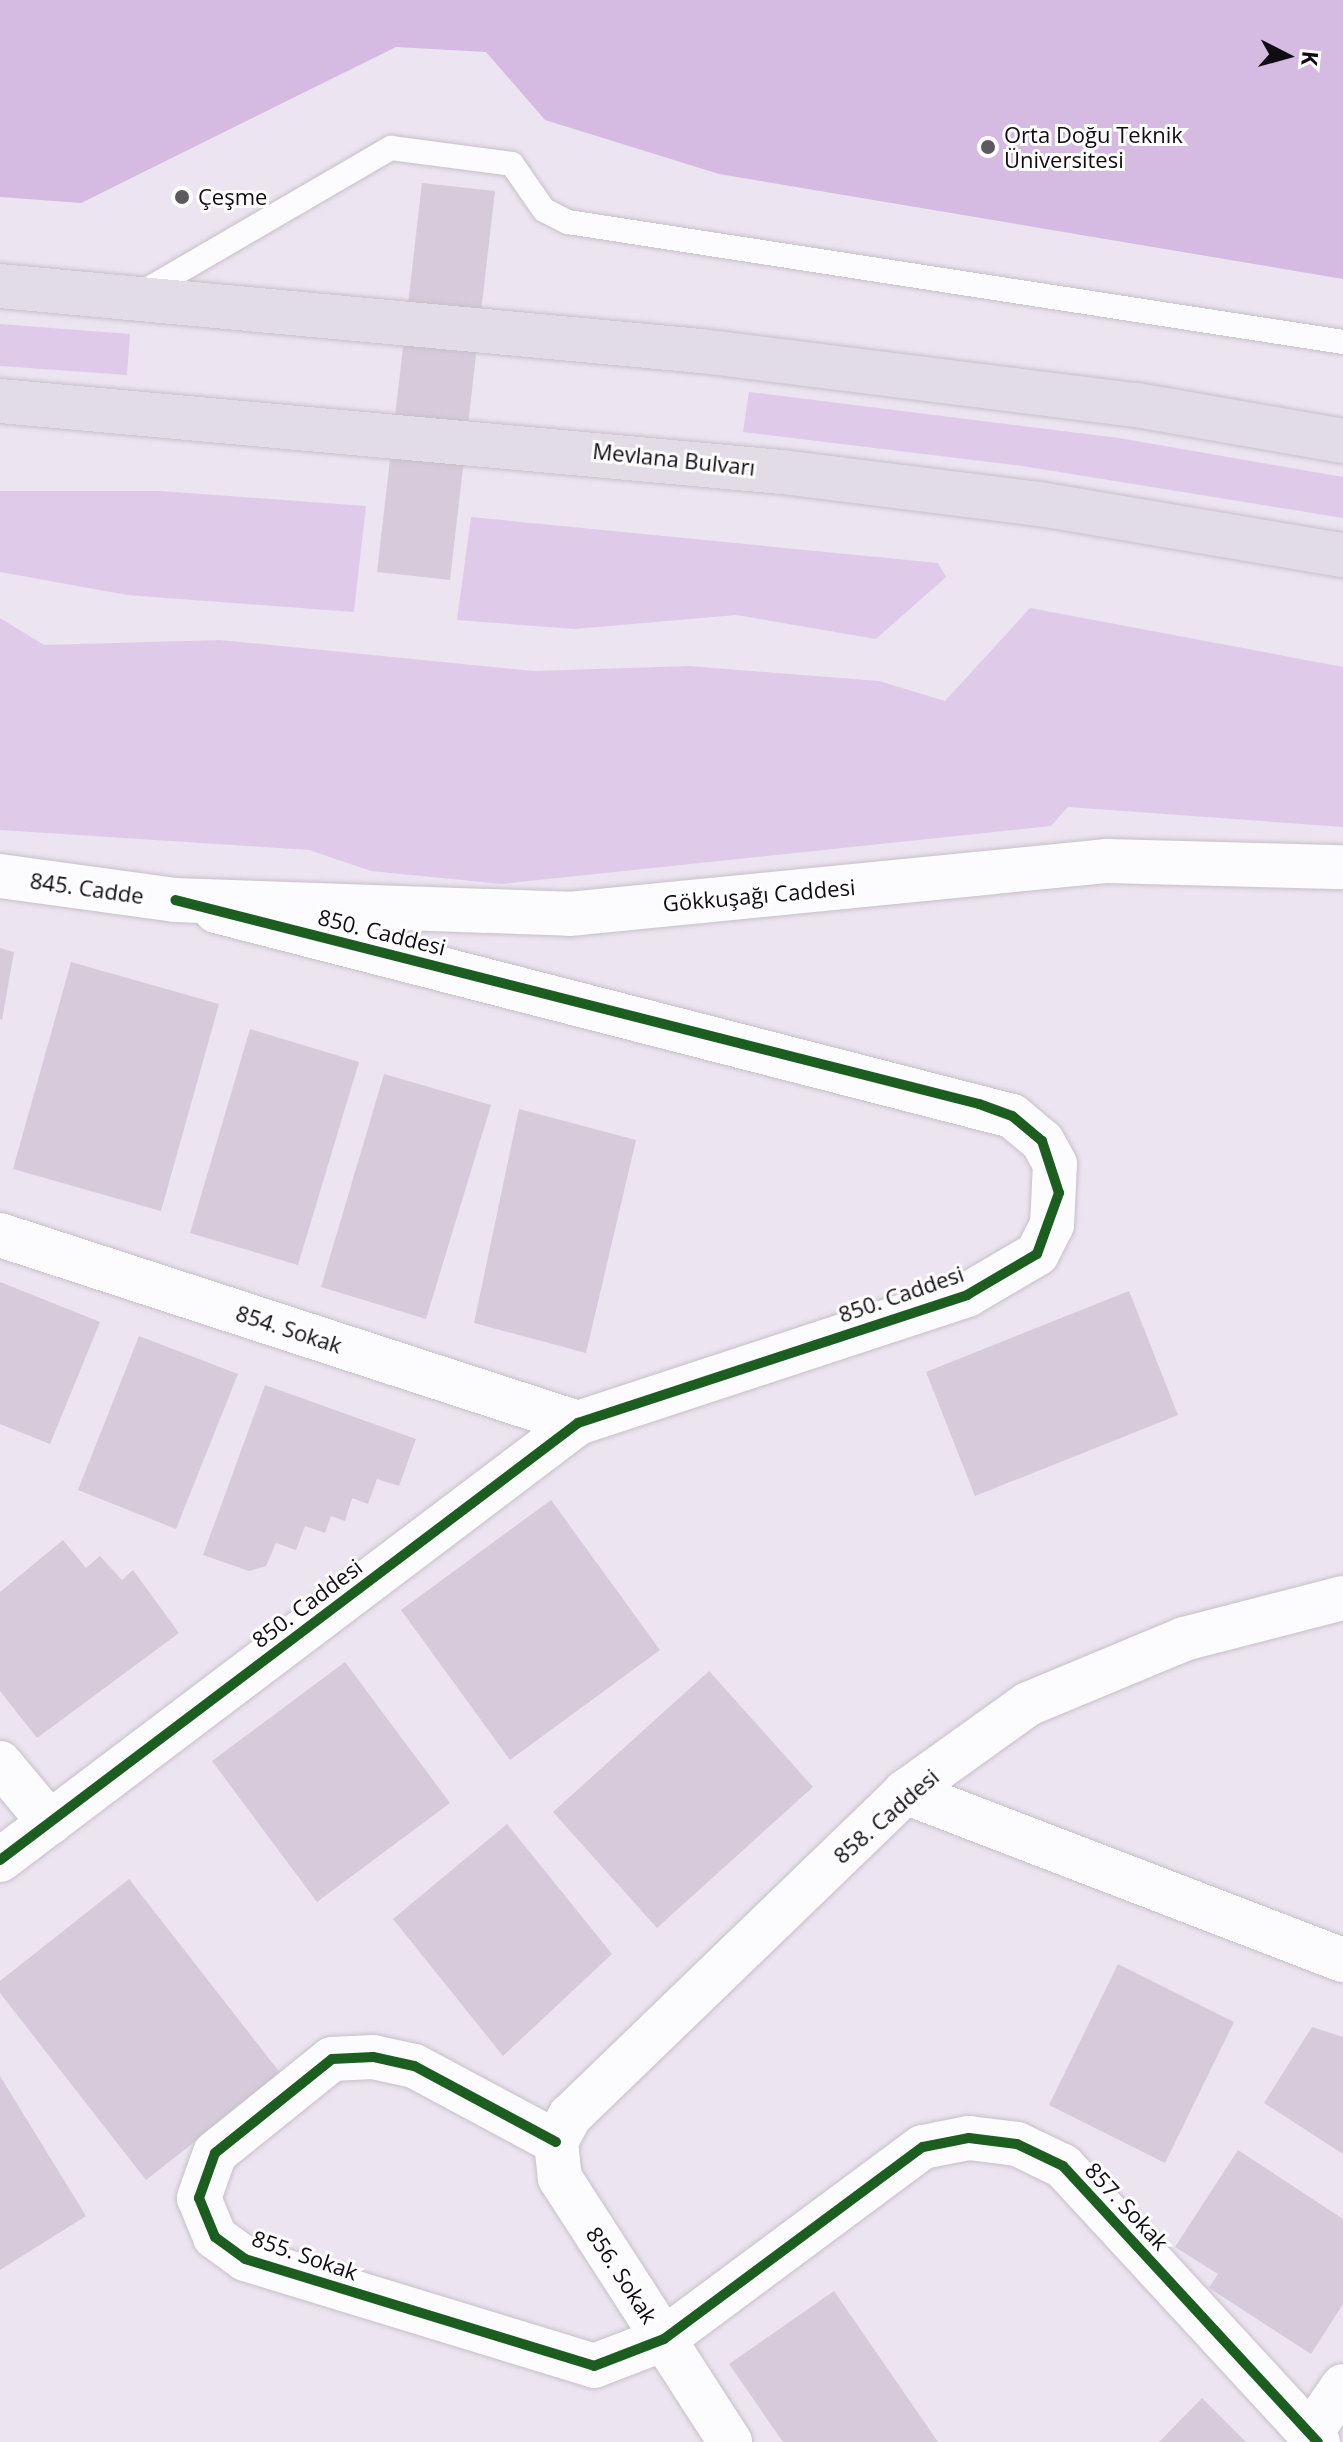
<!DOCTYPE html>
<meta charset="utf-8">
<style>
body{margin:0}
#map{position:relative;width:1343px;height:2442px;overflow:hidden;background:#ece4f0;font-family:"Open Sans",sans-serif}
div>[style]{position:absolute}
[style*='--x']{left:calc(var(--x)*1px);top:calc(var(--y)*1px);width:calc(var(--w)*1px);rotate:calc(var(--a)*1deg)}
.green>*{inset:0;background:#dfcbe9}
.forest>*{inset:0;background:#d5bbe1}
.building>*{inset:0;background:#d6cbdb}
.roads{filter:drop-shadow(0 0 2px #c6c0c9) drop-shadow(0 0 2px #c6c0c9)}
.service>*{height:24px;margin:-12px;padding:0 12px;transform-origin:12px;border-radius:12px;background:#fcfbfd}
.minor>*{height:44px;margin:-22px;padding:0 22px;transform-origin:22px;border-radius:22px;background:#fcfbfd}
.tertiary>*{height:44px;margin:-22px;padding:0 22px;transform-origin:22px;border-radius:22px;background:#fcfbfd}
.trunk>*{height:44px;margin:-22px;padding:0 22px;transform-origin:22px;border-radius:22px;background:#e2dce6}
.cycleway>*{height:10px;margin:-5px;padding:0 5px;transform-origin:5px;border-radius:5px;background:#1b5e20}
.dots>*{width:22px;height:22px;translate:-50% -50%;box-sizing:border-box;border:4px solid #fff;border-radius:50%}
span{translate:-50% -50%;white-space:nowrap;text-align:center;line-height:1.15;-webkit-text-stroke:6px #fff;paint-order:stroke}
.poi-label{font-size:22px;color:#110c13}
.left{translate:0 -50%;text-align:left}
.street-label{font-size:22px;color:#110c13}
.north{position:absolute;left:1247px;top:16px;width:80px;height:80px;-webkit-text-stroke:6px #fff;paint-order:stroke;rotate:96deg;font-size:22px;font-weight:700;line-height:32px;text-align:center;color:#110c13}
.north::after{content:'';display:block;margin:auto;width:28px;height:36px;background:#110c13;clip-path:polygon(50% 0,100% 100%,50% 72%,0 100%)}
</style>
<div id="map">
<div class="green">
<div style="clip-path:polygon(0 324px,130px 334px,127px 375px,0 366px)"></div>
<div style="clip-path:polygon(749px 392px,1119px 438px,1343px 477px,1343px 518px,1022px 466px,743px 432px)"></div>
<div style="clip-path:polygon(0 491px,160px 491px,366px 506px,354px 612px,127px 595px,0 572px)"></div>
<div style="clip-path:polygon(471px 517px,938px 563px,946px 577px,876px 639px,736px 615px,575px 629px,457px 620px)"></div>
<div style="clip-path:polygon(1030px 608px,1343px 667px,1343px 827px,1068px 807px,1051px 826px,502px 884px,371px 871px,309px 850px,0 830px,0 618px,44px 645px,220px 640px,534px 671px,689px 666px,879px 681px,945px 701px)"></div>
</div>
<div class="forest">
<div style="clip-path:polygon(0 0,1343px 0,1343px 279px,719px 174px,545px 120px,486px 52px,396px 47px,81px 203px,0 197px)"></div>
</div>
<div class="building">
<div style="clip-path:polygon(422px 183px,495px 191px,450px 580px,377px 572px)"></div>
<div style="clip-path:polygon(0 948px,14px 952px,2px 1020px,0 1019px)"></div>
<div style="clip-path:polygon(71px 962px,219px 1004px,161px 1211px,13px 1169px)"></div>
<div style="clip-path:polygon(250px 1029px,359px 1062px,298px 1265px,190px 1233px)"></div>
<div style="clip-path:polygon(384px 1074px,491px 1105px,426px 1319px,321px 1287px)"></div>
<div style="clip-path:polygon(519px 1109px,636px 1140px,586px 1353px,474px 1323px)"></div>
<div style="clip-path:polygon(0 1282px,100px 1322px,50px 1444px,0 1424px)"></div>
<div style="clip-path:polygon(1129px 1291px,1178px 1415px,975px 1496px,926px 1372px)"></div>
<div style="clip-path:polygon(139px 1336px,238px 1374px,176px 1529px,78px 1490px)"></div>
<div style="clip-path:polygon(265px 1385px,416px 1439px,399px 1486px,377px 1479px,368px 1504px,352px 1498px,345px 1521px,331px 1516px,325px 1533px,305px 1526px,296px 1550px,276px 1543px,266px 1566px,249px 1571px,203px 1555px)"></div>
<div style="clip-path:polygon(551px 1500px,660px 1650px,510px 1760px,401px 1610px)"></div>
<div style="clip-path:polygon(63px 1540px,86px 1568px,100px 1556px,122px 1580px,133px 1570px,179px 1633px,37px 1738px,0 1691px,0 1592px)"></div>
<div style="clip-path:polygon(345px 1662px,450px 1803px,317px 1902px,212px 1761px)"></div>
<div style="clip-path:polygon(709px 1671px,813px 1787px,657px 1928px,553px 1812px)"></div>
<div style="clip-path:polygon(507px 1824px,612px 1954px,503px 2056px,393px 1919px)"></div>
<div style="clip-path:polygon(129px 1879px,281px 2074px,146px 2180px,0 1993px,0 1981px)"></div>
<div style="clip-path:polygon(1118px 1964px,1234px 2022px,1165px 2163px,1049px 2105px)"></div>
<div style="clip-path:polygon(1312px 2027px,1343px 2037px,1343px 2154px,1264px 2103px)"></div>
<div style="clip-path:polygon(0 2076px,86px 2216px,0 2270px)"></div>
<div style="clip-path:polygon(1238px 2150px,1343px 2219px,1343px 2304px,1311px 2354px,1209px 2288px,1218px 2274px,1175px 2247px)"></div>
<div style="clip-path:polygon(834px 2291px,938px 2442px,783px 2442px,729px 2364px)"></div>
<div style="clip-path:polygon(1202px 2398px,1246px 2442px,1159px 2442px)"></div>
</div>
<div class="roads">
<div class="service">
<div style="--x:138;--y:295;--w:293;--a:-30.2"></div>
<div style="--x:391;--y:148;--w:122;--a:7.5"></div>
<div style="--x:512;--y:164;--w:56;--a:55.2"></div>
<div style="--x:544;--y:210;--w:27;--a:27"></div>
<div style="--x:568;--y:222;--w:784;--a:8.8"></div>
</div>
<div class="minor">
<div style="--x:0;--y:1235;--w:608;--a:18.02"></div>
<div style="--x:0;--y:1763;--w:78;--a:50.2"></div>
<div style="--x:905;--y:1792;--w:469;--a:21"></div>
<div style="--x:0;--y:1860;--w:725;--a:-37.09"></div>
<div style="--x:578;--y:1423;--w:410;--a:-18.2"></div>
<div style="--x:967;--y:1295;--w:81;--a:-30.4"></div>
<div style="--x:1037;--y:1254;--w:33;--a:-63"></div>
<div style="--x:1052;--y:1225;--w:61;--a:-87.2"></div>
<div style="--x:1055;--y:1164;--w:26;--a:-119"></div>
<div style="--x:1042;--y:1141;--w:39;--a:-140"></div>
<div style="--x:1012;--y:1116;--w:822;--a:-165.56"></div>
<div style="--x:556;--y:2142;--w:161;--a:-151.8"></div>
<div style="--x:414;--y:2066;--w:42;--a:-167.6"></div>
<div style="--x:373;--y:2057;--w:41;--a:177.2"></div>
<div style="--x:332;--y:2059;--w:150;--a:141.2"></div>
<div style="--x:215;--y:2153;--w:48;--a:109.6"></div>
<div style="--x:199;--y:2198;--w:42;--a:67.7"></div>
<div style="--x:215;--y:2237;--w:37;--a:36"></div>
<div style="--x:245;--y:2259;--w:365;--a:17"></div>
<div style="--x:594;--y:2366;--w:75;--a:-21.1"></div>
<div style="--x:664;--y:2339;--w:322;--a:-36.6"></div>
<div style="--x:923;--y:2147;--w:47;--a:-11.1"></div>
<div style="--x:969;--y:2138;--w:48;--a:7.1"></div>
<div style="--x:1017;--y:2144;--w:51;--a:25.6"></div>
<div style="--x:1063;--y:2166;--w:376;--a:47.3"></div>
<div style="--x:556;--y:2142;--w:30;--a:-62"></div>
<div style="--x:570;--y:2116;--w:466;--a:-44"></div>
<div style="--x:905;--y:1792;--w:151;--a:-35.6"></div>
<div style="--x:1028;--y:1704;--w:169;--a:-22.6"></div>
<div style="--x:1184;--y:1639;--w:164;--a:-14.5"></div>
<div style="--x:556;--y:2142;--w:36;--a:84"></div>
<div style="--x:560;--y:2178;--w:314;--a:57.2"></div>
<div style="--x:1310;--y:2434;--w:58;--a:-55.5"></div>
</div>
<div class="tertiary">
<div style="--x:0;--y:876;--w:177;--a:7.8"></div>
<div style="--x:175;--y:900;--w:394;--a:2"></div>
<div style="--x:569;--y:914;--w:541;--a:-5.63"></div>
<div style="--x:1107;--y:861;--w:236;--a:1.5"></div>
</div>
<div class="trunk">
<div style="--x:0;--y:286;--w:704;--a:5.3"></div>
<div style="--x:701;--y:351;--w:439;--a:7.1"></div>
<div style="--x:1137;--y:405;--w:209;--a:9.9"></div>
<div style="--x:0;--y:401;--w:785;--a:5.19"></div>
<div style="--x:782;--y:472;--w:260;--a:7.1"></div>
<div style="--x:1040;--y:504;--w:307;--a:9.6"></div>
</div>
</div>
<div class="cycleway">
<div style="--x:0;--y:1860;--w:725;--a:-37.09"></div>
<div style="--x:578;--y:1423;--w:410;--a:-18.2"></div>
<div style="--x:967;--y:1295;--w:81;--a:-30.4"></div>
<div style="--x:1037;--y:1254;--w:65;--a:-70.2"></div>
<div style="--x:1059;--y:1193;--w:55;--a:-108.1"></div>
<div style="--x:1042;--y:1141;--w:39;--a:-140"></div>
<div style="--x:1012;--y:1116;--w:35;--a:-160"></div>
<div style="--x:979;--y:1104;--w:829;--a:-165.76"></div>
<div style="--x:556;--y:2142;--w:161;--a:-151.8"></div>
<div style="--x:414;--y:2066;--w:42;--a:-167.6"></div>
<div style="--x:373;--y:2057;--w:41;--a:177.2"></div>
<div style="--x:332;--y:2059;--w:150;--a:141.2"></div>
<div style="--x:215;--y:2153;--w:48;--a:109.6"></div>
<div style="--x:199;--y:2198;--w:42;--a:67.7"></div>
<div style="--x:215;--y:2237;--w:37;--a:36"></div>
<div style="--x:245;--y:2259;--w:365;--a:17"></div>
<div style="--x:594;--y:2366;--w:75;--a:-21.1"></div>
<div style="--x:664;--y:2339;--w:322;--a:-36.6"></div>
<div style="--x:923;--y:2147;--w:47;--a:-11.1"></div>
<div style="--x:969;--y:2138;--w:48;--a:7.1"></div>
<div style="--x:1017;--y:2144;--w:51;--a:25.6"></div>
<div style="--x:1063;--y:2166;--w:376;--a:47.3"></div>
</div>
<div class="dots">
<div style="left:988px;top:147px;background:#5e5860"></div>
<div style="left:182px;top:197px;background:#5e5860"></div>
</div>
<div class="poi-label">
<span class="left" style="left:1004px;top:147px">Orta Doğu Teknik<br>Üniversitesi</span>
<span class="left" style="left:198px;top:197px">Çeşme</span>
</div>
<div class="street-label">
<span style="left:674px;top:459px;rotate:6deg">Mevlana Bulvarı</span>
<span style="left:87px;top:888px;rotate:8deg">845. Cadde</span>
<span style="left:759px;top:895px;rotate:-5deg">Gökkuşağı Caddesi</span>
<span style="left:382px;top:932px;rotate:14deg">850. Caddesi</span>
<span style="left:901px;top:1294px;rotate:-19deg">850. Caddesi</span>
<span style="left:289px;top:1329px;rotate:18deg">854. Sokak</span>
<span style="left:307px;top:1603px;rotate:-37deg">850. Caddesi</span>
<span style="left:886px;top:1816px;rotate:-41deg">858. Caddesi</span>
<span style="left:1127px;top:2206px;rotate:47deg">857. Sokak</span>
<span style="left:305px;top:2255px;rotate:19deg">855. Sokak</span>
<span style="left:622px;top:2275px;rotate:57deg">856. Sokak</span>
</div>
<div class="north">K</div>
</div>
